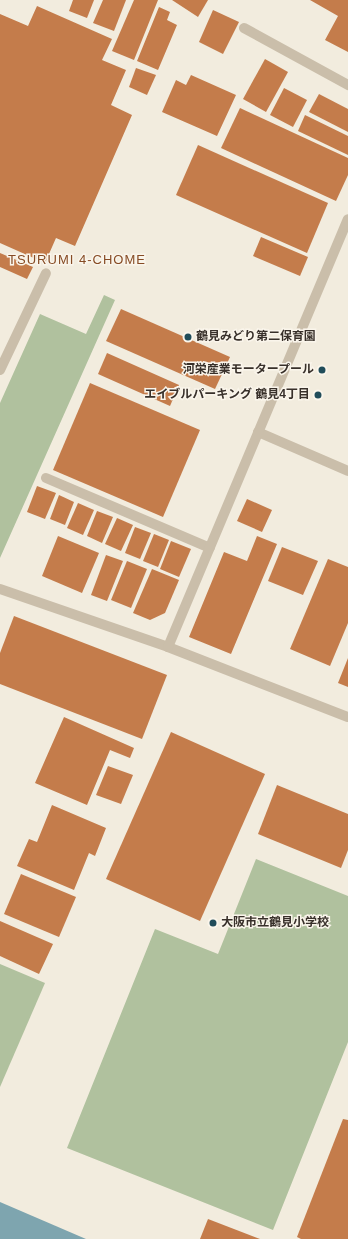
<!DOCTYPE html>
<meta charset="utf-8">
<style>
body{margin:0}
#map{position:relative;width:348px;height:1239px;overflow:hidden;background:#f2ecde;font-family:Arial,"Noto Sans JP",sans-serif}
div>[style]{position:absolute}
[style*='--x']{left:calc(var(--x)*1px);top:calc(var(--y)*1px);width:calc(var(--w)*1px);rotate:calc(var(--a)*1deg)}
.green>*{inset:0;background:#b0c19e}
.water>*{inset:0;background:#7ea5af}
.building>*{inset:0;background:#c47c4b}
.minor>*{height:10px;margin:-5px;padding:0 5px;transform-origin:5px;border-radius:5px;background:#cabeaa}
.dots>*{width:11px;height:11px;translate:-50% -50%;box-sizing:border-box;border:2px solid #faf5eb;border-radius:50%}
span{translate:-50% -50%;white-space:nowrap;text-align:center;line-height:1.15;-webkit-text-stroke:3px #faf5eb;paint-order:stroke}
.poi-label{font-size:12px;color:#38302a;font-weight:700}
.left{translate:0 -50%;text-align:left}
.right{translate:-100% -50%;text-align:right}
.neighbourhood-label{font-size:13px;color:#864b24;letter-spacing:1px}
</style>
<div id="map">
<div class="green">
<div style="clip-path:polygon(104px 295px,115px 300px,0 558px,0 403px,40px 314px,86px 334px)"></div>
<div style="clip-path:polygon(256px 859px,348px 896px,348px 1042px,273px 1230px,67px 1148px,155px 929px,218px 954px)"></div>
<div style="clip-path:polygon(0 964px,45px 983px,0 1087px)"></div>
</div>
<div class="water">
<div style="clip-path:polygon(0 1202px,86px 1239px,0 1239px)"></div>
</div>
<div class="building">
<div style="clip-path:polygon(73px 0,94px 0,87px 18px,69px 11px)"></div>
<div style="clip-path:polygon(103px 0,126px 0,114px 31px,93px 23px)"></div>
<div style="clip-path:polygon(134px 0,158px 0,134px 60px,112px 51px)"></div>
<div style="clip-path:polygon(172px 0,208px 0,198px 17px)"></div>
<div style="clip-path:polygon(310px 0,348px 0,348px 52px,325px 40px,338px 16px)"></div>
<div style="clip-path:polygon(37px 6px,112px 39px,102px 60px,126px 70px,111px 105px,132px 115px,75px 246px,56px 238px,45px 263px,0 243px,0 14px,28px 26px)"></div>
<div style="clip-path:polygon(159px 7px,170px 12px,167px 20px,177px 25px,158px 70px,137px 61px)"></div>
<div style="clip-path:polygon(213px 10px,239px 22px,223px 54px,199px 42px)"></div>
<div style="clip-path:polygon(265px 59px,288px 72px,266px 112px,243px 99px)"></div>
<div style="clip-path:polygon(136px 68px,156px 75px,147px 95px,129px 87px)"></div>
<div style="clip-path:polygon(191px 75px,236px 95px,217px 136px,162px 112px,176px 80px,186px 85px)"></div>
<div style="clip-path:polygon(284px 88px,307px 100px,293px 127px,270px 115px)"></div>
<div style="clip-path:polygon(319px 94px,348px 109px,348px 132px,309px 112px)"></div>
<div style="clip-path:polygon(240px 108px,348px 158px,348px 175px,336px 201px,221px 148px)"></div>
<div style="clip-path:polygon(305px 115px,348px 136px,348px 155px,298px 131px)"></div>
<div style="clip-path:polygon(198px 145px,328px 203px,307px 253px,176px 195px)"></div>
<div style="clip-path:polygon(261px 237px,308px 257px,300px 276px,253px 256px)"></div>
<div style="clip-path:polygon(0 253px,33px 267px,27px 279px,0 267px)"></div>
<div style="clip-path:polygon(121px 309px,230px 357px,215px 389px,106px 341px)"></div>
<div style="clip-path:polygon(107px 353px,179px 385px,170px 406px,98px 374px)"></div>
<div style="clip-path:polygon(90px 383px,200px 430px,163px 517px,53px 470px)"></div>
<div style="clip-path:polygon(37px 486px,56px 493px,45px 519px,27px 512px)"></div>
<div style="clip-path:polygon(59px 495px,74px 502px,65px 525px,50px 519px)"></div>
<div style="clip-path:polygon(247px 499px,272px 510px,262px 532px,237px 521px)"></div>
<div style="clip-path:polygon(78px 503px,94px 510px,83px 535px,67px 528px)"></div>
<div style="clip-path:polygon(97px 511px,113px 517px,102px 543px,87px 536px)"></div>
<div style="clip-path:polygon(117px 518px,133px 525px,121px 551px,105px 544px)"></div>
<div style="clip-path:polygon(135px 527px,151px 533px,140px 559px,125px 553px)"></div>
<div style="clip-path:polygon(154px 534px,169px 540px,158px 567px,143px 561px)"></div>
<div style="clip-path:polygon(58px 536px,99px 553px,82px 593px,42px 576px)"></div>
<div style="clip-path:polygon(257px 536px,277px 544px,231px 654px,189px 637px,224px 552px,247px 561px)"></div>
<div style="clip-path:polygon(171px 541px,191px 549px,179px 577px,160px 569px)"></div>
<div style="clip-path:polygon(282px 547px,318px 561px,303px 595px,268px 581px)"></div>
<div style="clip-path:polygon(106px 555px,123px 561px,107px 601px,91px 595px)"></div>
<div style="clip-path:polygon(328px 559px,348px 567px,348px 623px,330px 666px,290px 649px)"></div>
<div style="clip-path:polygon(127px 561px,147px 569px,131px 608px,111px 600px)"></div>
<div style="clip-path:polygon(152px 569px,179px 580px,165px 613px,150px 620px,133px 613px)"></div>
<div style="clip-path:polygon(14px 616px,167px 675px,142px 739px,0 684px,0 653px)"></div>
<div style="clip-path:polygon(348px 658px,348px 687px,338px 683px)"></div>
<div style="clip-path:polygon(64px 717px,134px 748px,130px 758px,110px 750px,87px 805px,35px 783px)"></div>
<div style="clip-path:polygon(171px 732px,265px 774px,200px 921px,106px 879px)"></div>
<div style="clip-path:polygon(108px 766px,133px 775px,121px 804px,96px 795px)"></div>
<div style="clip-path:polygon(277px 785px,348px 814px,348px 850px,341px 868px,258px 834px)"></div>
<div style="clip-path:polygon(52px 805px,106px 828px,95px 856px,89px 853px,74px 890px,17px 866px,29px 839px,37px 842px)"></div>
<div style="clip-path:polygon(21px 874px,76px 897px,59px 937px,4px 914px)"></div>
<div style="clip-path:polygon(0 921px,53px 944px,39px 974px,0 956px)"></div>
<div style="clip-path:polygon(343px 1119px,348px 1120px,348px 1239px,301px 1239px,297px 1237px)"></div>
<div style="clip-path:polygon(208px 1219px,260px 1239px,200px 1239px)"></div>
</div>
<div class="minor">
<div style="--x:244;--y:28;--w:119;--a:28.7"></div>
<div style="--x:0;--y:370;--w:107;--a:-64.6"></div>
<div style="--x:258;--y:432;--w:98;--a:23.4"></div>
<div style="--x:46;--y:478;--w:178;--a:23.1"></div>
<div style="--x:0;--y:589;--w:178;--a:19"></div>
<div style="--x:168;--y:647;--w:193;--a:21.3"></div>
<div style="--x:168;--y:647;--w:464;--a:-67.2"></div>
</div>
<div class="dots">
<div style="left:188px;top:337px;background:#204c59"></div>
<div style="left:322px;top:370px;background:#204c59"></div>
<div style="left:318px;top:395px;background:#204c59"></div>
<div style="left:213px;top:923px;background:#204c59"></div>
</div>
<div class="poi-label">
<span class="left" style="left:196px;top:337px">鶴見みどり第二保育園</span>
<span class="right" style="left:314px;top:370px">河栄産業モータープール</span>
<span class="right" style="left:310px;top:395px">エイブルパーキング 鶴見4丁目</span>
<span class="left" style="left:221px;top:923px">大阪市立鶴見小学校</span>
</div>
<div class="neighbourhood-label">
<span style="left:77px;top:260px">TSURUMI 4-CHOME</span>
</div>
</div>
